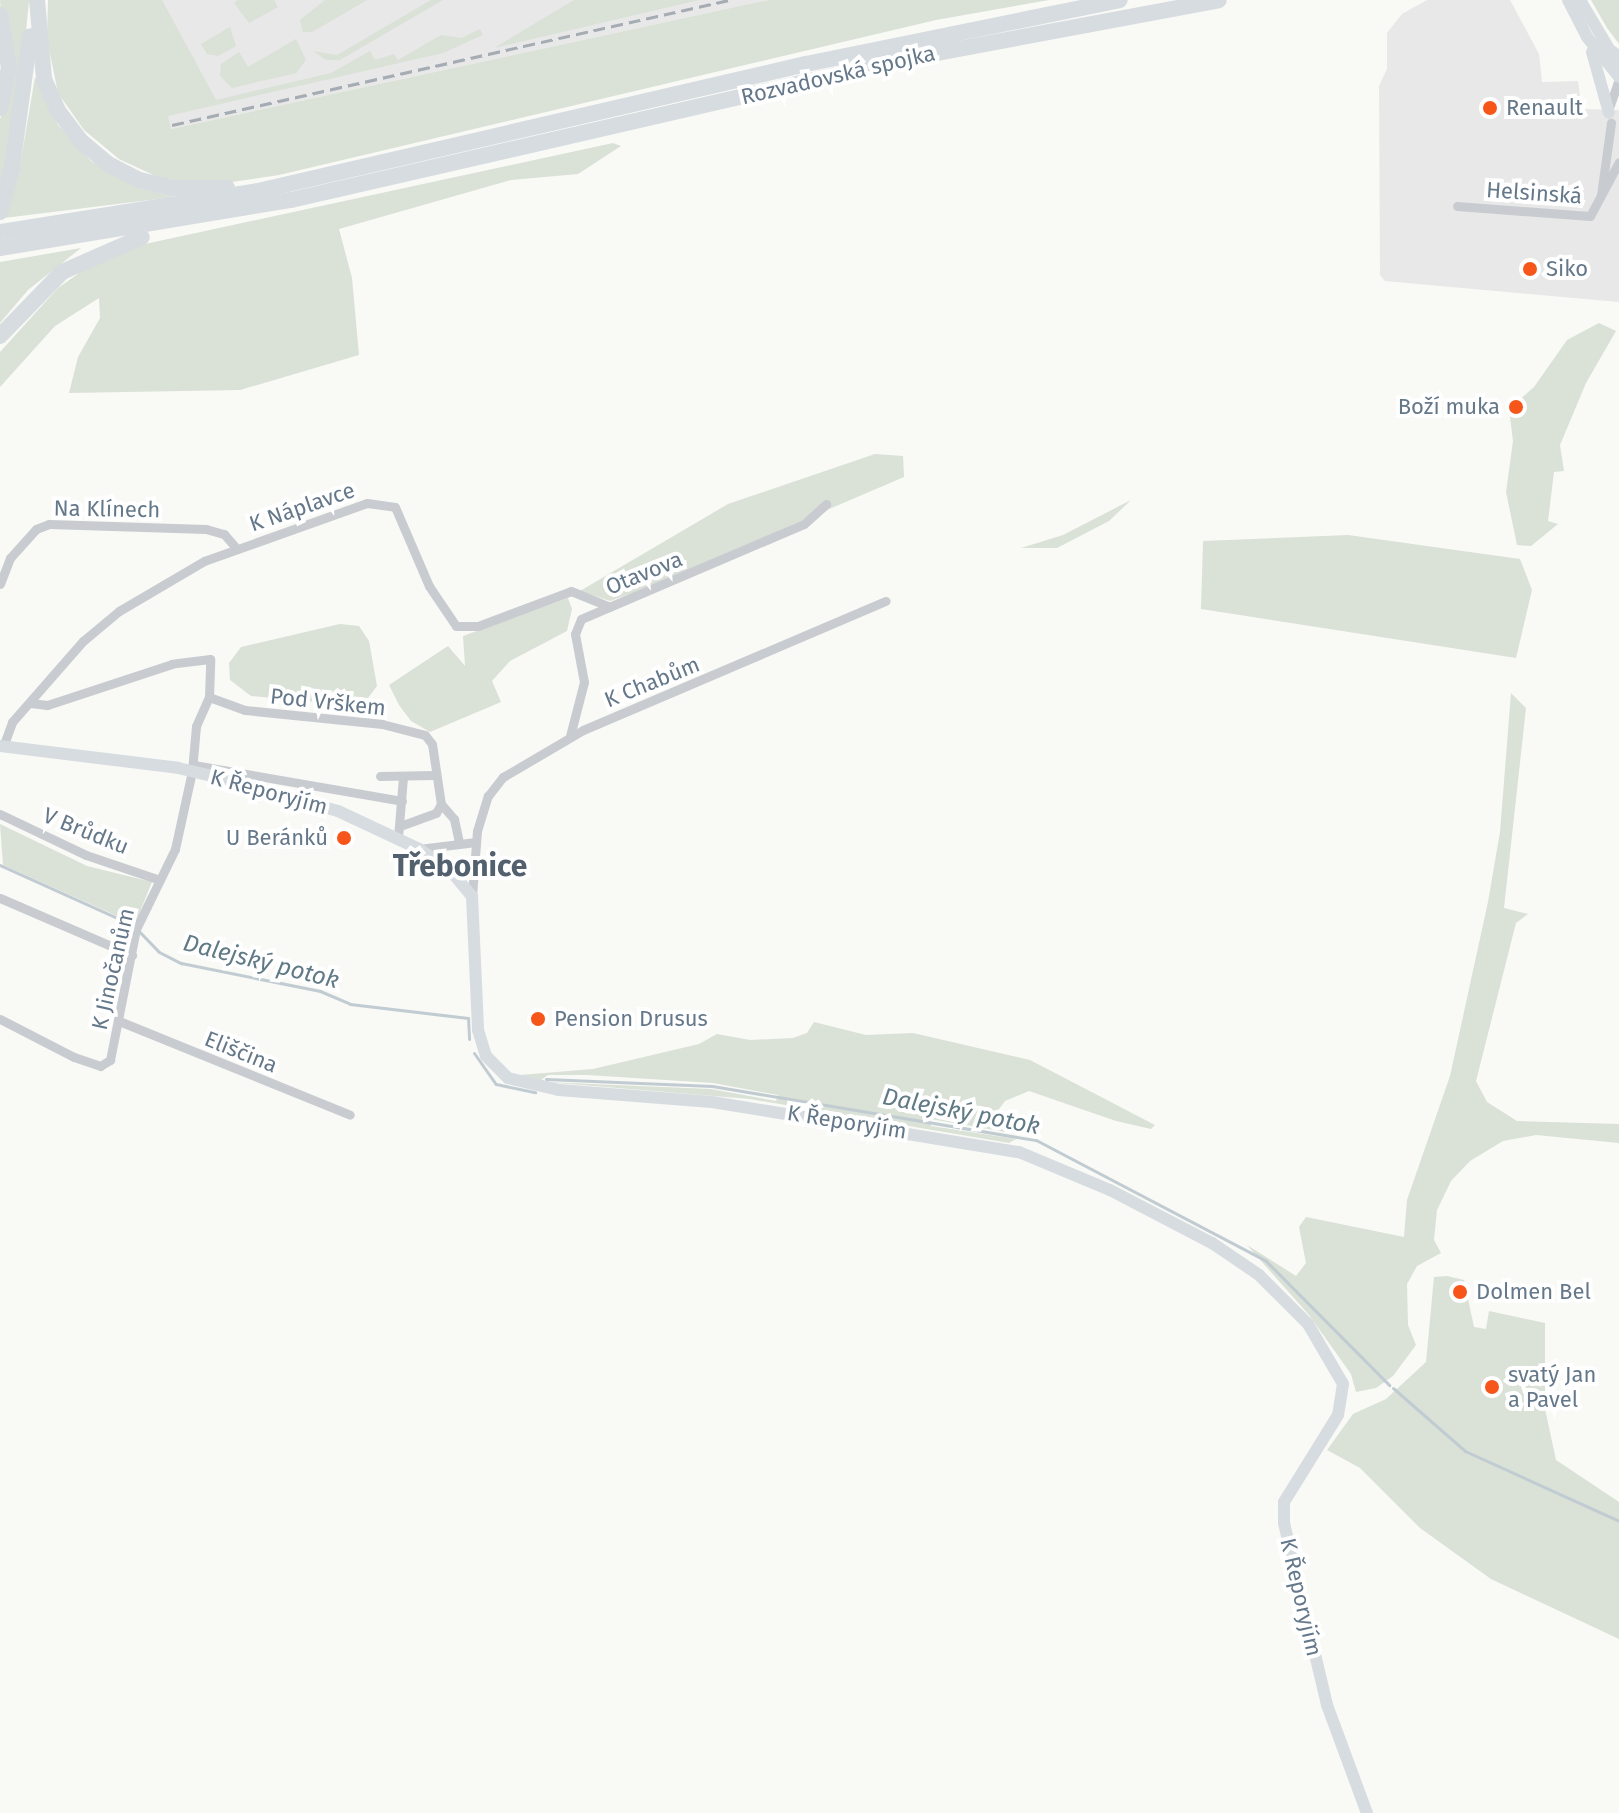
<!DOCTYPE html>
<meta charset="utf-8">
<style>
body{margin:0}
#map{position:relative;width:1619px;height:1813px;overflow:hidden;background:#f9f9f6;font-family:"Fira Sans",sans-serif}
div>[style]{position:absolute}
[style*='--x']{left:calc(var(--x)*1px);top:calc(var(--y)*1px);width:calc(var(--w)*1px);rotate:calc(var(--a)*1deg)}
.built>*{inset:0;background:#e7e8e7}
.green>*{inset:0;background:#dae1d7}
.stream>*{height:3px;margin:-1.5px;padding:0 1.5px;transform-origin:1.5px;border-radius:1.5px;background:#c1ccd2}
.street>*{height:9px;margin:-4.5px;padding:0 4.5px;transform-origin:4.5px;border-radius:4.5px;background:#c8ccd0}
.secondary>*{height:12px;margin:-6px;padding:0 6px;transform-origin:6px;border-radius:6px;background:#d6dce0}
.highway>*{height:16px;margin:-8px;padding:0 8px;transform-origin:8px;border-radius:8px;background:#d6dce0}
.rail>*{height:3px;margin-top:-1.5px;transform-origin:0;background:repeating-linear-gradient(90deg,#a6acb3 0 12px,transparent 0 18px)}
.dots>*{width:22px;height:22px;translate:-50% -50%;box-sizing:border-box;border:4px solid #fff;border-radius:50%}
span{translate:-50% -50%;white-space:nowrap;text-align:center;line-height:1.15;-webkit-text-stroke:8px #fff;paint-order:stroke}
.street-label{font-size:22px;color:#65788a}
.poi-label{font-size:22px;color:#65788a}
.left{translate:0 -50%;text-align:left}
.right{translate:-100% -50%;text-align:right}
.water-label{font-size:24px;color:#607a86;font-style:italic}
.district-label{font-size:30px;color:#53616f;font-weight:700}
</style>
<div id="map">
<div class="built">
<div style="clip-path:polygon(96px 0,768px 0,171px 129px)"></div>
<div style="clip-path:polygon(1427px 0,1510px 0,1539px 54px,1542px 82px,1578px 81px,1582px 109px,1619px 110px,1619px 302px,1385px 281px,1380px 275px,1379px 86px,1387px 69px,1387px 33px,1402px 14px)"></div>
</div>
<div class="green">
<div style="clip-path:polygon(0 0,29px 0,18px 115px,0 192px,0 119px,7px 101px)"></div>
<div style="clip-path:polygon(48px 0,162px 0,216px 100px,331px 73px,370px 51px,375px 60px,394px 54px,398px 60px,441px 35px,462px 38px,480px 29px,483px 35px,443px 53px,168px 116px,171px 129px,768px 0,1049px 0,936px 20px,279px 175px,218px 184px,162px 179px,119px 159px,84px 130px,58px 93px,47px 39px)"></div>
<div style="clip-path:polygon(238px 0,274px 0,278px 7px,249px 23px,234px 3px)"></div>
<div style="clip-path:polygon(325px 0,367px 0,312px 32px,303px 32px,300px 20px)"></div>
<div style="clip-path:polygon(431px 0,443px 0,340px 60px,326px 60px,313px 51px,337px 55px)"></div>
<div style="clip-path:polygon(574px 0,699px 0,494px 48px)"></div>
<div style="clip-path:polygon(1591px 0,1619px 0,1619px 44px,1607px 28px)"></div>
<div style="clip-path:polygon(230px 27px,236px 46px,218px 56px,207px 54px,201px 44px)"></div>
<div style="clip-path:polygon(296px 39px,306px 60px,296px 73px,232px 88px,220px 76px,221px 64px,239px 52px,248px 67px)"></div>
<div style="clip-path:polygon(35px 77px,58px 125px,91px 161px,132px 185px,174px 197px,4px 218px,20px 166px)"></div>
<div style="clip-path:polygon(613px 143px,621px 146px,578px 174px,511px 180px,339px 229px,352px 278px,359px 355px,240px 390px,69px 393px,78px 357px,100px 318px,99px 298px,55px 326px,0 387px,0 352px,58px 288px,85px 269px,145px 244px)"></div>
<div style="clip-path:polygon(81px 248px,28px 290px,0 323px,0 262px)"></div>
<div style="clip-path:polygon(1599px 323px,1616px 331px,1586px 383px,1560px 445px,1564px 471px,1554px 472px,1548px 521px,1558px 524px,1531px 546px,1517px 545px,1506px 492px,1513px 441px,1509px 409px,1534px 387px,1567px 340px)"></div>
<div style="clip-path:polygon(875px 454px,903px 456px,904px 477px,633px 593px,610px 601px,580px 591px,728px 504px)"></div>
<div style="clip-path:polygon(1131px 500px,1109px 521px,1057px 548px,1021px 548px,1063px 535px)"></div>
<div style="clip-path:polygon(1348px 535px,1520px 559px,1532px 590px,1516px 658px,1201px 609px,1203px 541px)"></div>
<div style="clip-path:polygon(568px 598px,572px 609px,567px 631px,510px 661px,492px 681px,501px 702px,430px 732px,411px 721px,399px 705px,389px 685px,448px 646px,465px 666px,463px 636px)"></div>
<div style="clip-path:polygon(340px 624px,359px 626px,369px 641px,377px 686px,362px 706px,251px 696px,230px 680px,229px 663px,241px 647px)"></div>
<div style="clip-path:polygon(1511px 693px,1526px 708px,1504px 908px,1528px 914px,1516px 923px,1476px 1081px,1487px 1102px,1517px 1121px,1619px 1124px,1619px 1143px,1536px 1135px,1503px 1141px,1470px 1161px,1451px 1181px,1437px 1210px,1434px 1240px,1441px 1253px,1417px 1266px,1407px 1284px,1408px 1325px,1416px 1345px,1393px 1376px,1376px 1388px,1356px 1392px,1351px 1374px,1309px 1315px,1247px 1245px,1296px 1276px,1306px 1263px,1299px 1227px,1306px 1217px,1404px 1237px,1407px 1200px,1450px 1076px,1488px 902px,1500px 832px)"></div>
<div style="clip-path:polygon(0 824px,87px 866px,152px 882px,135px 924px,3px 865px)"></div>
<div style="clip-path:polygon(814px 1022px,866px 1035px,913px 1033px,1030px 1060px,1155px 1125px,1151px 1129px,1116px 1121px,1029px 1091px,1005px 1101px,988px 1124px,1017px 1134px,931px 1119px,931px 1126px,1016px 1139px,1009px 1143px,750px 1099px,545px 1082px,711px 1089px,776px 1101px,778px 1095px,713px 1083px,587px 1075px,548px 1075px,541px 1080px,520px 1075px,593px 1069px,699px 1044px,717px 1034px,750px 1040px,793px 1038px,807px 1033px)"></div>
<div style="clip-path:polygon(1447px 1276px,1464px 1280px,1474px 1327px,1486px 1329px,1489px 1311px,1545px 1323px,1545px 1409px,1556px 1460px,1619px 1502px,1619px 1639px,1491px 1579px,1420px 1528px,1360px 1468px,1327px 1450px,1353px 1414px,1386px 1399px,1426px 1362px,1434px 1277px)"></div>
</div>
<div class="stream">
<div style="--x:0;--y:865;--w:146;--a:24.3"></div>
<div style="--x:133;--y:925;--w:37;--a:46"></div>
<div style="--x:159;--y:952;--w:25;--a:27"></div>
<div style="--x:181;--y:963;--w:142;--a:11.4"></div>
<div style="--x:320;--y:991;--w:33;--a:23"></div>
<div style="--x:350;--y:1004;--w:119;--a:6.8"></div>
<div style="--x:468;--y:1018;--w:21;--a:87"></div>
<div style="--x:474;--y:1053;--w:38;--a:55"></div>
<div style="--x:496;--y:1084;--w:40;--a:12"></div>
<div style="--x:546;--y:1079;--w:166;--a:2.4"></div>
<div style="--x:712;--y:1086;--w:328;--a:9.5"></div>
<div style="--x:1036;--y:1140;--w:260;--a:27.7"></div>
<div style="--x:1266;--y:1261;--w:175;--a:45.2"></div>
<div style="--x:1393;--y:1388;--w:96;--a:41.2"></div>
<div style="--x:1465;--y:1451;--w:169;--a:24.4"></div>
</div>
<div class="street">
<div style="--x:1610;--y:105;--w:28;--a:-71"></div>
<div style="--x:1601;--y:195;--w:73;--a:-82.1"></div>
<div style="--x:1457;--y:206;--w:133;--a:4.3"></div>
<div style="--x:1590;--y:216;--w:61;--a:-61.8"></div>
<div style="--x:0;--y:584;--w:28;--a:-69"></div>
<div style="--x:10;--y:558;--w:39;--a:-48"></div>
<div style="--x:36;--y:529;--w:14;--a:-21"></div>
<div style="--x:49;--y:524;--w:157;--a:1.8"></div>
<div style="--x:206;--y:529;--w:19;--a:16"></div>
<div style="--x:224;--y:534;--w:20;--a:49"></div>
<div style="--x:209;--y:697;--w:38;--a:20"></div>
<div style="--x:245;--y:710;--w:138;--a:5.8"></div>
<div style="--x:382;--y:724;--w:44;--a:14.3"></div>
<div style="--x:425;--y:735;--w:11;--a:52"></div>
<div style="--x:432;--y:744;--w:61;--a:81.5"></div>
<div style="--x:441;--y:804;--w:20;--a:49"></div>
<div style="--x:454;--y:819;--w:24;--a:78"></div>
<div style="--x:570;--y:736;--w:56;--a:-75.5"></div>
<div style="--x:584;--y:682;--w:49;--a:-100.6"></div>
<div style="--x:575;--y:634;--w:16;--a:-68"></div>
<div style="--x:581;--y:619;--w:242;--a:-23.1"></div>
<div style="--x:804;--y:524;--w:30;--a:-42"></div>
<div style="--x:3;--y:747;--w:27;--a:-70"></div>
<div style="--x:12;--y:722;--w:108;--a:-48.8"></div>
<div style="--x:83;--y:641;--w:47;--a:-39.8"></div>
<div style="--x:119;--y:611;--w:99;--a:-30.5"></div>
<div style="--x:204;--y:561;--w:173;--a:-19.6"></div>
<div style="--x:367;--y:503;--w:28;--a:8"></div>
<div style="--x:395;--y:507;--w:86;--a:66.7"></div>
<div style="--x:429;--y:586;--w:48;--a:56"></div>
<div style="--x:456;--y:626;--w:22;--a:0"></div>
<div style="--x:478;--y:626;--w:99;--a:-20.6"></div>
<div style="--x:571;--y:591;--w:42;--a:22.3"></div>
<div style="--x:194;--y:765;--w:211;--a:9.8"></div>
<div style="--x:380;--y:776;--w:54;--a:-1.1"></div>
<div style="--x:0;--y:814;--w:95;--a:25.5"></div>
<div style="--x:86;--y:855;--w:78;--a:18.7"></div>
<div style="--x:400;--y:826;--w:38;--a:-20"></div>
<div style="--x:436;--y:813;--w:10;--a:-61"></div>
<div style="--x:398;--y:837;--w:59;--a:-85.2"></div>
<div style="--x:419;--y:849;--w:57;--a:-7"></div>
<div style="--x:472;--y:896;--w:65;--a:-85.6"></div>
<div style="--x:477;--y:831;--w:37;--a:-73"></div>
<div style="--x:488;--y:796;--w:24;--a:-52"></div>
<div style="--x:503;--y:777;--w:93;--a:-30.4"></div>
<div style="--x:583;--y:730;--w:329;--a:-23.1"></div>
<div style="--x:0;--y:898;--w:144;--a:23.4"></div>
<div style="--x:0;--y:1019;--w:83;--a:27.2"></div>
<div style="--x:74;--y:1057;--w:28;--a:19"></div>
<div style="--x:100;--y:1066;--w:12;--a:-31"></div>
<div style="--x:110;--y:1060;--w:134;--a:-78.8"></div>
<div style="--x:136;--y:929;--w:89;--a:-64"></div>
<div style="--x:175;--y:849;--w:80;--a:-77.7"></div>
<div style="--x:192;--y:771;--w:45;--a:-84.9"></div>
<div style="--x:196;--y:726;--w:32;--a:-66"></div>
<div style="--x:209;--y:697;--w:38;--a:-88"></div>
<div style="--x:210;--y:659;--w:38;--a:173"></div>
<div style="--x:172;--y:664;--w:132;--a:161.8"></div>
<div style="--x:47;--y:705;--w:17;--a:-173"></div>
<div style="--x:119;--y:1021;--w:249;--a:22.1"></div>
</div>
<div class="secondary">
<div style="--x:1568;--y:0;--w:42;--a:62.8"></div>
<div style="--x:1587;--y:37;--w:51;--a:51.3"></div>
<div style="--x:1580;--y:0;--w:69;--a:59.3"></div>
<div style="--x:1592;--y:52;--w:63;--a:74.4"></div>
<div style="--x:0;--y:746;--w:179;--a:7"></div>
<div style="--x:178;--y:768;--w:52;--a:13.2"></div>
<div style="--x:229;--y:780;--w:113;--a:15.9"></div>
<div style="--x:338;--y:811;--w:89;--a:25.1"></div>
<div style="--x:419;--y:849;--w:37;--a:34"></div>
<div style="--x:450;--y:870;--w:34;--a:50"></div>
<div style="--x:472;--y:896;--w:134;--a:87.4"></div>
<div style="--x:478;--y:1030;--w:27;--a:73"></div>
<div style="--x:486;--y:1056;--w:31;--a:45"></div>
<div style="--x:508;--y:1078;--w:52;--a:13.2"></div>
<div style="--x:559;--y:1090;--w:153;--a:4.5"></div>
<div style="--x:712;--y:1102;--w:311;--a:9.3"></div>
<div style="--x:1019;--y:1152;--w:99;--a:22.7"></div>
<div style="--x:1110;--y:1190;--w:115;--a:27.5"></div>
<div style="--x:1212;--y:1243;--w:57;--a:34.2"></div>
<div style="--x:1259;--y:1275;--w:69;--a:45"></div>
<div style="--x:1308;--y:1324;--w:69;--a:59.7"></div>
<div style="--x:1343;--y:1384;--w:31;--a:99"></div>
<div style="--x:1338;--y:1415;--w:102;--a:121.8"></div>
<div style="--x:1284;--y:1502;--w:21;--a:90"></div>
<div style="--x:1284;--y:1523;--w:187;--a:76.7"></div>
<div style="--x:1327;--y:1705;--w:115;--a:69.7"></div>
</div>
<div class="highway">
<div style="--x:37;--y:0;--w:79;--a:84.9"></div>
<div style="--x:44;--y:79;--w:36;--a:66"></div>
<div style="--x:59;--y:112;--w:38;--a:53"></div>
<div style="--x:82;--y:142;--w:34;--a:40"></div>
<div style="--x:108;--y:164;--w:36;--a:27"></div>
<div style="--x:140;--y:180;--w:33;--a:14"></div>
<div style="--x:172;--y:188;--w:55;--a:0"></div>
<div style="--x:0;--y:15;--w:54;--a:80.4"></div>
<div style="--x:9;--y:68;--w:41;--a:102.7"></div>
<div style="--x:1611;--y:53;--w:11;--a:41"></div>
<div style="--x:0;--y:212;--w:46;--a:-74.7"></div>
<div style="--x:12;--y:168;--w:133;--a:-82.2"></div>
<div style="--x:0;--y:232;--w:261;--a:-9"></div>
<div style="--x:258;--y:191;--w:563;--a:-13.05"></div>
<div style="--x:806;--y:64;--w:320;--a:-11.5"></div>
<div style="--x:0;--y:248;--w:295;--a:-9.4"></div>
<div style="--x:291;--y:200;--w:630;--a:-12.93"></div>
<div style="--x:905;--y:59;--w:319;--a:-10.6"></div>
<div style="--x:0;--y:336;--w:89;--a:-45.9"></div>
<div style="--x:62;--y:272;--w:87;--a:-23.6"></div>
</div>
<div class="rail">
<div style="--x:172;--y:125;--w:571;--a:-12.65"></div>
</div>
<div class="dots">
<div style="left:1490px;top:108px;background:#f65619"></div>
<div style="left:1530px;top:269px;background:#f65619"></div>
<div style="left:1516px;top:407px;background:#f65619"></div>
<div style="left:344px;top:838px;background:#f65619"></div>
<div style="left:538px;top:1019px;background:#f65619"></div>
<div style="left:1460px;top:1292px;background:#f65619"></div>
<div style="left:1492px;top:1387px;background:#f65619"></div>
</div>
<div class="street-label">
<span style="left:838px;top:75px;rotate:-13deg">Rozvadovská spojka</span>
<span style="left:1534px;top:193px;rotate:4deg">Helsinská</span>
<span style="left:302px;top:507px;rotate:-19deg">K Náplavce</span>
<span style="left:107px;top:509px;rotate:1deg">Na Klínech</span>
<span style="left:644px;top:573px;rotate:-22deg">Otavova</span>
<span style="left:652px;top:682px;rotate:-22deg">K Chabům</span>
<span style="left:328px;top:702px;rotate:6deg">Pod Vrškem</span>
<span style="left:269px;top:792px;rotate:15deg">K Řeporyjím</span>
<span style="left:86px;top:831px;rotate:22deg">V Brůdku</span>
<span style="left:113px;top:969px;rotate:-77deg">K Jinočanům</span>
<span style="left:241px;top:1052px;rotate:22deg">Eliščina</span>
<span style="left:847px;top:1122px;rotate:9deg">K Řeporyjím</span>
<span style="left:1301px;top:1597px;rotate:77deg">K Řeporyjím</span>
</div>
<div class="poi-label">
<span class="left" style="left:1506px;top:108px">Renault</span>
<span class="left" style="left:1546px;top:269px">Siko</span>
<span class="right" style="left:1500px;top:407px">Boží muka</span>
<span class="right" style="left:328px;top:838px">U Beránků</span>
<span class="left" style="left:554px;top:1019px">Pension Drusus</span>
<span class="left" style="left:1476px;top:1292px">Dolmen Bel</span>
<span class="left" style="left:1508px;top:1387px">svatý Jan<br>a Pavel</span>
</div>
<div class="water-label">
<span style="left:261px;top:962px;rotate:14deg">Dalejský potok</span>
<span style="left:961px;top:1112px;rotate:11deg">Dalejský potok</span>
</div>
<div class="district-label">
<span style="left:460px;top:866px">Třebonice</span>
</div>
</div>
